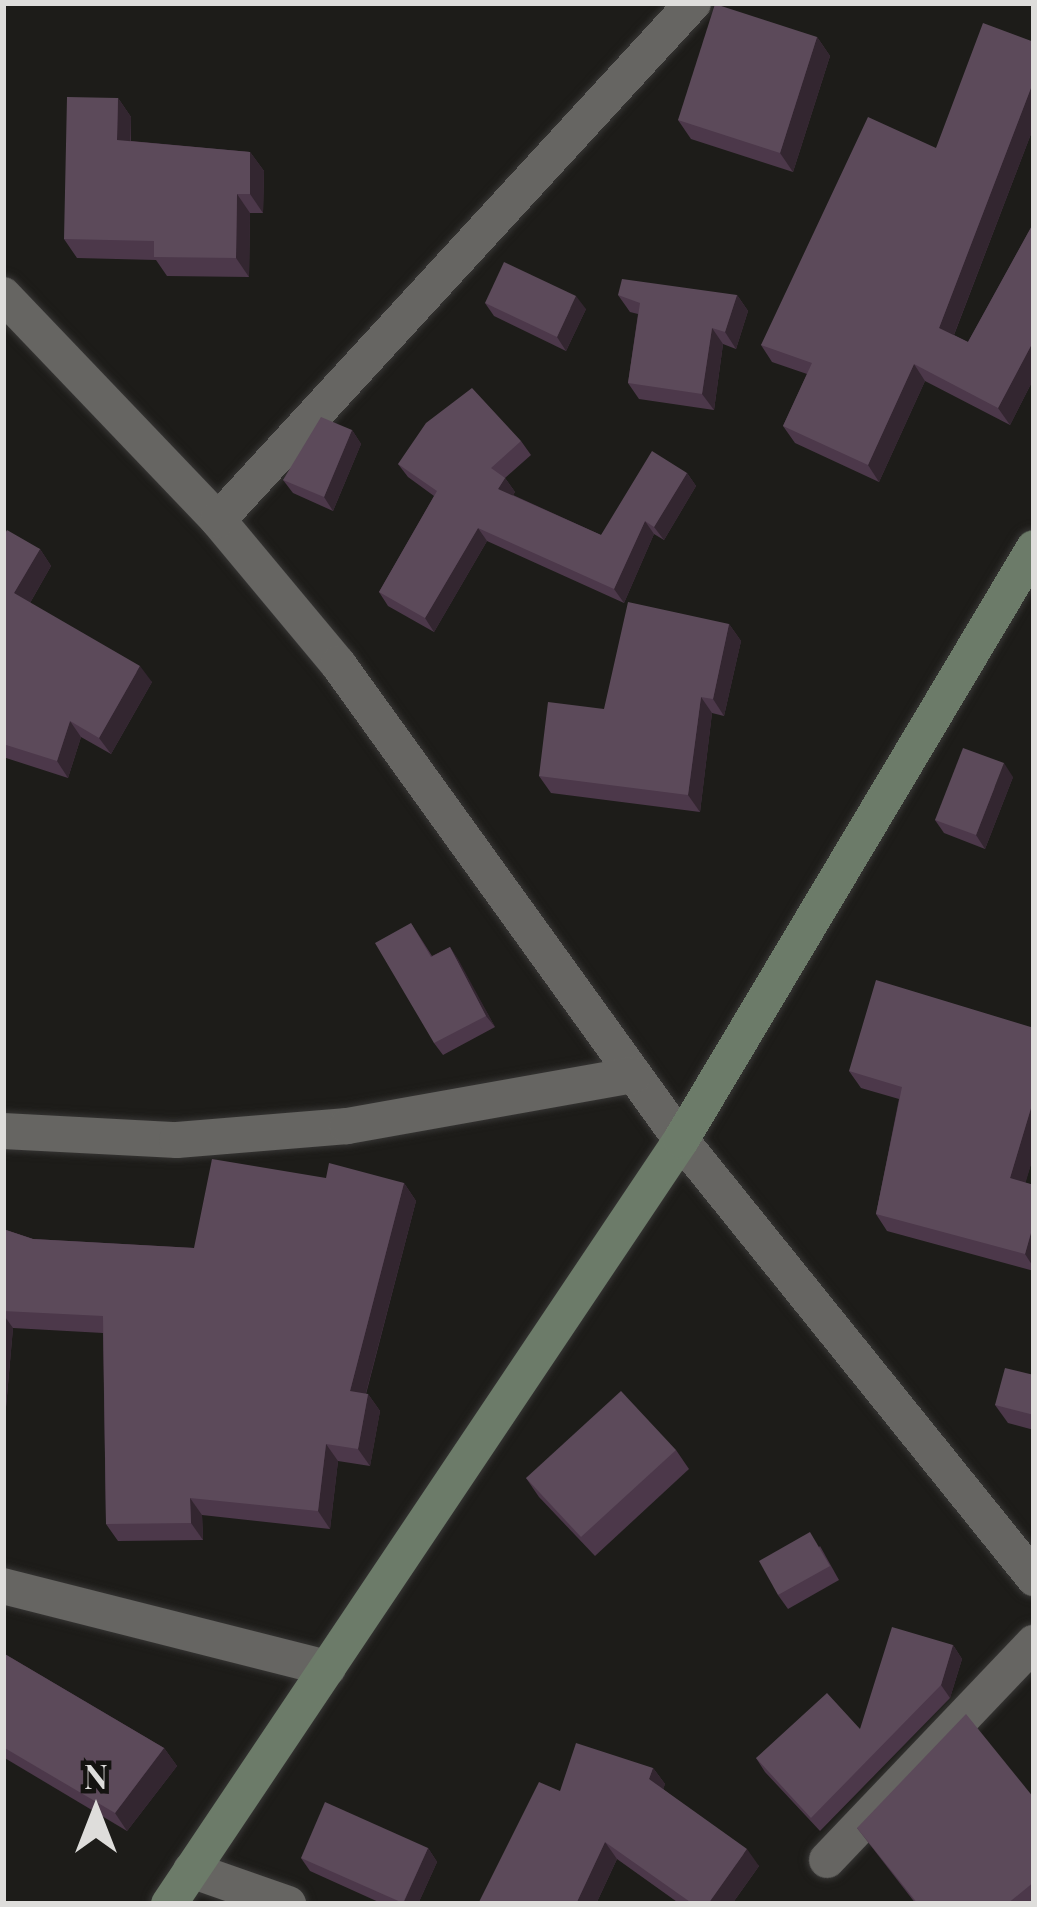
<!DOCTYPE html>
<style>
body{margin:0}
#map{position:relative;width:1037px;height:1907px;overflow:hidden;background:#1d1c19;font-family:"Playfair Display",serif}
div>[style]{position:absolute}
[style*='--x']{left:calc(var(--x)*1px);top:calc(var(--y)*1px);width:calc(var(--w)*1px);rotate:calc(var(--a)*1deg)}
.roads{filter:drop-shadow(0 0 3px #363534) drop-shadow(0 0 3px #363534)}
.street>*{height:36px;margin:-18px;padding:0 18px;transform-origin:18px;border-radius:18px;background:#666562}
.secondary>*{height:36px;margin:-18px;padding:0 18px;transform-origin:18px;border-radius:18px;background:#6c7b69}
.wall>*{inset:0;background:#4c384a}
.shaded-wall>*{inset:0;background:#332630}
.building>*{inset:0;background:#5c4a5a}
span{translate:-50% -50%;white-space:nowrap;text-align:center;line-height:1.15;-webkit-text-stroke:9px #141310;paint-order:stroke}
.frame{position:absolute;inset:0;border:6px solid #dedddb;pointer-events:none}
.north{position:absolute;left:36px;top:1751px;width:120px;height:120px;-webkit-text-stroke:9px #141310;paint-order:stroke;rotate:0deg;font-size:33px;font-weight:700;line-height:48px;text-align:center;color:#dedddb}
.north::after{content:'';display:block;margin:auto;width:42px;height:54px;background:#dedddb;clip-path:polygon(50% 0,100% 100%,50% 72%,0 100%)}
</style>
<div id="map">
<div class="roads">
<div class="street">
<div style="--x:3;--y:295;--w:311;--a:46.3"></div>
<div style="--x:218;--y:520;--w:187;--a:50.2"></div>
<div style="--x:338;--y:664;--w:587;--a:54.22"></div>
<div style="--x:681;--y:1140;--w:563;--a:51.13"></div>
<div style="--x:218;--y:520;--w:702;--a:-47.42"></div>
<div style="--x:3;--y:1131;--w:174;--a:3"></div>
<div style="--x:177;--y:1140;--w:171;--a:-4.7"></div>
<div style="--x:347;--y:1126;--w:291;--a:-10.1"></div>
<div style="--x:3;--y:1586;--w:335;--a:14.2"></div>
<div style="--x:827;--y:1860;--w:300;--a:-46.4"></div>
<div style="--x:191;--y:1870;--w:103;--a:19.3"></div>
</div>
<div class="secondary">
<div style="--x:169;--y:1904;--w:920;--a:-56.17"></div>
<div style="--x:681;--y:1140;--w:689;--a:-59.19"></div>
</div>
</div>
<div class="wall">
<div style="clip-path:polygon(817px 37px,830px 56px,793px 172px,691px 139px,678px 120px)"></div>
<div style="clip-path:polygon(1034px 42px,1034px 126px,954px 335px,968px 342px,1034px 222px,1034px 378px,1010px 425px,925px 381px,879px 482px,795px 443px,783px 426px,807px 374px,772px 362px,761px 345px,936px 148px)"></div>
<div style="clip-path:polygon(118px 98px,131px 117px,131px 141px,250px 152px,264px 171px,263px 213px,250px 213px,249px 277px,167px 276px,156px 260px,77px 258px,64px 239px)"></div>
<div style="clip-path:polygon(618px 295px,737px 295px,748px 311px,736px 349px,723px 344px,714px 410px,639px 399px,628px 383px,638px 314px,630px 312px)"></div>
<div style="clip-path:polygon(485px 303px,586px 309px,566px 351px,494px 316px)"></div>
<div style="clip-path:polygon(352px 430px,361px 444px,333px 511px,293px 493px,283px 480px)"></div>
<div style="clip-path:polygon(521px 441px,531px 455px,505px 478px,515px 492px,513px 495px,601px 535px,687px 473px,696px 486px,664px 540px,654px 534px,624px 603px,487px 541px,434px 632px,388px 606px,379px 592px,434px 496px,408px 477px,398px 464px)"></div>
<div style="clip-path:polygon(3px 537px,40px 549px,51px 566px,30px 603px,152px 682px,111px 754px,81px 737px,68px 778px,3px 757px)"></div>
<div style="clip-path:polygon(729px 624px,741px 641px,724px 716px,712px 713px,700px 812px,551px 793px,539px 776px,604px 709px)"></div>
<div style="clip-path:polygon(1013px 777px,985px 849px,944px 833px,935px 820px)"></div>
<div style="clip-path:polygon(411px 923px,432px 956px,450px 947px,495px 1027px,443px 1055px,434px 1043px)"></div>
<div style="clip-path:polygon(1034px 1028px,1034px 1154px,1025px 1183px,1034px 1185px,1034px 1271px,887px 1231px,876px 1214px,899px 1099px,861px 1088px,849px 1071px)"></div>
<div style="clip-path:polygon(326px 1178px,404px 1183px,416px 1201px,366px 1394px,368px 1394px,380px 1411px,370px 1466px,338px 1461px,330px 1529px,202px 1515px,203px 1540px,118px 1541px,106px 1524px,103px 1333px,13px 1328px,3px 1441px,3px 1229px,33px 1239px,194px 1248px)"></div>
<div style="clip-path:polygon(1034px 1375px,1034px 1430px,1008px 1423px,995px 1405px)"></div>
<div style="clip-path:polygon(676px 1450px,689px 1469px,595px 1556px,539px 1497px,526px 1478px)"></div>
<div style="clip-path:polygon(820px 1546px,839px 1580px,788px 1609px,778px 1595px)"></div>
<div style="clip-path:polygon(953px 1645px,962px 1659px,950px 1698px,820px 1831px,765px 1772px,756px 1758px,860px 1729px)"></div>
<div style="clip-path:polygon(3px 1653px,164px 1748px,177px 1766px,127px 1831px,3px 1757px)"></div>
<div style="clip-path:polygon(653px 1768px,665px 1784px,663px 1789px,759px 1866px,732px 1904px,680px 1904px,617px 1859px,596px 1904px,478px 1904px,560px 1791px)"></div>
<div style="clip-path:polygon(1034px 1798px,1034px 1904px,916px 1904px,857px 1828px)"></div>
<div style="clip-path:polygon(428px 1848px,437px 1862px,418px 1904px,383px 1904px,310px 1871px,301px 1858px)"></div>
</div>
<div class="shaded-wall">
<div style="clip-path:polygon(817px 37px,830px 56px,793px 172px,780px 153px)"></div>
<div style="clip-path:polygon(1034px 80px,1034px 126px,950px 345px,939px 328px)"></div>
<div style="clip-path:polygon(118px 98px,131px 117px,130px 159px,117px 140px)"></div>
<div style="clip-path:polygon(250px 152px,264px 171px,263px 213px,250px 194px)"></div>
<div style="clip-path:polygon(237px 194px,250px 213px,249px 277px,236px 258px)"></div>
<div style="clip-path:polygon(737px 295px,748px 311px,736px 349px,725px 332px)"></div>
<div style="clip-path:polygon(576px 296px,586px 309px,566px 351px,557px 337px)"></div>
<div style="clip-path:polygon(712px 328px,723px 344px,714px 410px,702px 394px)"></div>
<div style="clip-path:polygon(1034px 340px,1034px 378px,1010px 425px,998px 408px)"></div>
<div style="clip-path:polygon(914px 364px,925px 381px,879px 482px,868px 465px)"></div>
<div style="clip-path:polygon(352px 430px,361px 444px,333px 511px,324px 497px)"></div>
<div style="clip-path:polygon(687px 473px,696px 486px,664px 540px,654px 527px)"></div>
<div style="clip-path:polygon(505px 478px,515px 492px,508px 502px,498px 489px)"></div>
<div style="clip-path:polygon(645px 521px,654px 534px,624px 603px,614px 589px)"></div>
<div style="clip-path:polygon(478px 528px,487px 541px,434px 632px,425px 618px)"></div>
<div style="clip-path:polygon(40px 549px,51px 566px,26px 610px,14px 593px)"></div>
<div style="clip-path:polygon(729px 624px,741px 641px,724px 716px,713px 699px)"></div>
<div style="clip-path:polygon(140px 666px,152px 682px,111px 754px,99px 738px)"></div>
<div style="clip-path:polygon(701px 697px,712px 713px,700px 812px,688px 795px)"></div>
<div style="clip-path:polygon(70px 721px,81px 737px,68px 778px,57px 761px)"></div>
<div style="clip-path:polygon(1004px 763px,1013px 777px,985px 849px,976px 835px)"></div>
<div style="clip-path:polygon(450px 947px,458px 959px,495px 1027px,486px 1016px)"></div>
<div style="clip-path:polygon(1034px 1098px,1034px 1154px,1022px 1195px,1010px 1178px)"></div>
<div style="clip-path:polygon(404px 1183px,416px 1201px,362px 1408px,350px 1391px)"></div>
<div style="clip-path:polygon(1034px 1222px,1034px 1268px,1025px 1254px)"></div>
<div style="clip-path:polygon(3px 1314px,13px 1328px,3px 1441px)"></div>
<div style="clip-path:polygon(368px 1394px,380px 1411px,370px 1466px,358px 1449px)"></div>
<div style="clip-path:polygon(326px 1444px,338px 1461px,330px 1529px,318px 1511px)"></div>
<div style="clip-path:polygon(190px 1498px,202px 1515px,203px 1540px,191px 1523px)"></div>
<div style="clip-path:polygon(953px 1645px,962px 1659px,950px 1698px,941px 1685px)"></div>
<div style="clip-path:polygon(164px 1748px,177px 1766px,127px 1831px,115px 1813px)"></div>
<div style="clip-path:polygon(653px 1768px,665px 1784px,661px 1796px,649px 1779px)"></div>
<div style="clip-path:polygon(605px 1842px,617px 1859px,596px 1904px,576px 1904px)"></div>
<div style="clip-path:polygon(428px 1848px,437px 1862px,418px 1904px,403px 1904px)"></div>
<div style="clip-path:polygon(747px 1849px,759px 1866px,732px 1904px,708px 1904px)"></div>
</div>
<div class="building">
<div style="clip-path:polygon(715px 4px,817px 37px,780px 153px,678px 120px)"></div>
<div style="clip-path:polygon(983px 23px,1034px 42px,1034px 80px,939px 328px,968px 342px,1034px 222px,1034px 340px,998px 408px,914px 364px,868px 465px,783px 426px,812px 363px,761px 345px,868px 117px,936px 148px)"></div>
<div style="clip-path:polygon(67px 97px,118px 98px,117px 140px,250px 152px,250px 194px,237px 194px,236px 258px,154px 257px,154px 241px,64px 239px)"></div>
<div style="clip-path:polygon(504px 262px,576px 296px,557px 337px,485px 303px)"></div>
<div style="clip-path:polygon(622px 279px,737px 295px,725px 332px,712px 328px,702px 394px,628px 383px,640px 303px,618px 295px)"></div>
<div style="clip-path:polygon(472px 388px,521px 441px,491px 468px,505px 478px,498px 489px,601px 535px,652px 451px,687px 473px,654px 527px,645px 521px,614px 589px,478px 528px,425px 618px,379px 592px,437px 491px,398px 464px,426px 423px)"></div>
<div style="clip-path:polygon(321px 417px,352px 430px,324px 497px,283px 480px)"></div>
<div style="clip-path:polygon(7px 530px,40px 549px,14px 593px,140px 666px,99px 738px,70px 721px,57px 761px,3px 744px,3px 537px)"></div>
<div style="clip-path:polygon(628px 602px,729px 624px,713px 699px,701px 697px,688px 795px,539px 776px,548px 702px,604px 709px)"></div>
<div style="clip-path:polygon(963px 748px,1004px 763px,976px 835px,935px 820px)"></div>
<div style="clip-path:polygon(411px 923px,431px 957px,450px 947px,486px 1016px,434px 1043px,375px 943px)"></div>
<div style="clip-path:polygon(876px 980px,1034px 1028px,1034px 1098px,1010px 1178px,1034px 1185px,1034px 1222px,1025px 1254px,876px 1214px,902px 1087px,849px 1071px)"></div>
<div style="clip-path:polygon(212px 1159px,326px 1178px,329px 1163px,404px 1183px,350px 1391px,368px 1394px,358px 1449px,326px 1444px,318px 1511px,190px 1498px,191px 1523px,106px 1524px,103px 1316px,3px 1311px,3px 1229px,33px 1239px,194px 1248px)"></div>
<div style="clip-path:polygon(1005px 1368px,1034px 1375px,1034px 1415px,995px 1405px)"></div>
<div style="clip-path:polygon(621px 1391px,676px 1450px,581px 1537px,526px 1478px)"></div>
<div style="clip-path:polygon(810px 1532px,830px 1566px,778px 1595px,759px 1561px)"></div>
<div style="clip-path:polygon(892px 1627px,953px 1645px,941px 1685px,811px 1818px,756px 1758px,827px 1693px,860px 1729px)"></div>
<div style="clip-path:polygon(3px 1653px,164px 1748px,115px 1813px,3px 1747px)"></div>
<div style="clip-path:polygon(966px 1714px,1034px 1798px,1034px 1882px,1007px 1904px,918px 1904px,857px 1828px)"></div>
<div style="clip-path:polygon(576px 1743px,653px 1768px,649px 1779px,747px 1849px,708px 1904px,693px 1904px,605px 1842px,576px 1904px,478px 1904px,539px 1782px,560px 1791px)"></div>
<div style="clip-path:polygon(325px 1802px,428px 1848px,403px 1903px,301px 1858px)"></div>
</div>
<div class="frame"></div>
<div class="north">N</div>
</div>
